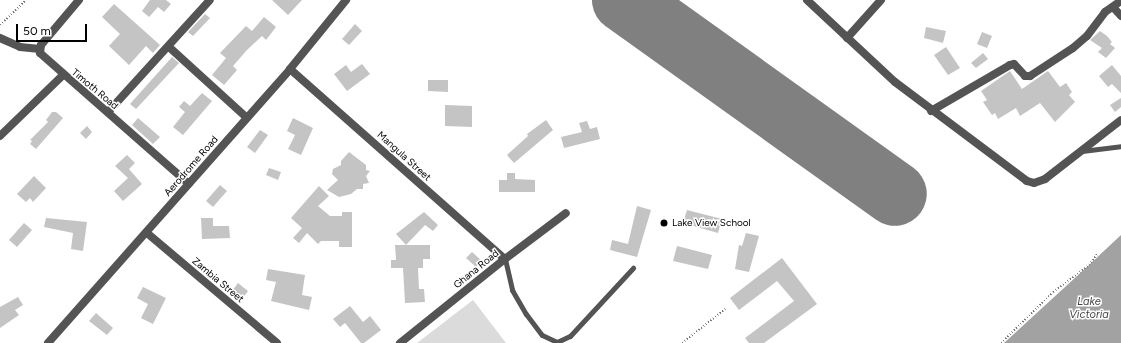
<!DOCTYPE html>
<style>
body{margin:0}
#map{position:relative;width:1121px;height:343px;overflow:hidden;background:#fff;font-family:Figtree,sans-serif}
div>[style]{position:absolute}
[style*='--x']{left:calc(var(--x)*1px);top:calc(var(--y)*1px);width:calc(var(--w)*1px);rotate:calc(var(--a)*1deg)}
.green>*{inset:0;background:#dbdbdb}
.water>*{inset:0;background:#a2a2a2}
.runway>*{height:64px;margin:-32px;padding:0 32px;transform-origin:32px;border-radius:32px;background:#808080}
.building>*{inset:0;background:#c4c4c4}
.path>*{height:1.5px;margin-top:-0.75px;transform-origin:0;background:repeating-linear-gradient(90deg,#767676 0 1px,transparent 0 3px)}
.service>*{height:5px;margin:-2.5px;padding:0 2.5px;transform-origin:2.5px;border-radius:2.5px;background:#545454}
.minor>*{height:8px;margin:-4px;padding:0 4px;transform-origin:4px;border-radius:4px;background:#545454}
.dots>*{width:11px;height:11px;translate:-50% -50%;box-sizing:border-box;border:2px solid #fff;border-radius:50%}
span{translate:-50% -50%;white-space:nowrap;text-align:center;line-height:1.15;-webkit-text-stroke:3px #fff;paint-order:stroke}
.street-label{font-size:10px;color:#000}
.poi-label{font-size:10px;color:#000}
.left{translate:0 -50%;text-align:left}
.water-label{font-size:11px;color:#434343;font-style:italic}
.scale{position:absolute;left:16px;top:24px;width:71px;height:18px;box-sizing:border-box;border:2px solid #000;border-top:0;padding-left:5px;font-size:12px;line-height:14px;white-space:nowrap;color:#000;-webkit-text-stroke:3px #fff;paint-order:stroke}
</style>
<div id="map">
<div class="green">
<div style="clip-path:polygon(473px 300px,506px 343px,417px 343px)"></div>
</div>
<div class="water">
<div style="clip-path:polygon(1121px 235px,1121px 343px,1004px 343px,1089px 265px)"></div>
</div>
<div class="runway">
<div style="--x:624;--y:0;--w:333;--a:35.6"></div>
</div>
<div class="building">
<div style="clip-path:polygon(150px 0,166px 0,171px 4px,164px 12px,158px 7px,149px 17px,142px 11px)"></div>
<div style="clip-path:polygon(272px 0,302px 0,288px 15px)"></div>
<div style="clip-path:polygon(114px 4px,160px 45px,153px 53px,146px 46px,129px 65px,109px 46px,120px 34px,102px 17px)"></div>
<div style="clip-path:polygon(205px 14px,210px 18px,193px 36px,188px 32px)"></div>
<div style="clip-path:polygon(264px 17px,276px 27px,266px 40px,262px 36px,247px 50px,233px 66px,237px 70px,224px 85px,212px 75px,226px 58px,220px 53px,246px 26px,252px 31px)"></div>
<div style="clip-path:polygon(355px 24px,362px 31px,349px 45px,342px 39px)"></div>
<div style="clip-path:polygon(926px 27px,946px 31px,943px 43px,924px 38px)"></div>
<div style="clip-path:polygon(1100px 31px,1107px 36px,1112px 42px,1110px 44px,1115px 48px,1106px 58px,1098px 52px,1102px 48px,1090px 40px)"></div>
<div style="clip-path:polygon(982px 32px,992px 36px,987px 48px,977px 44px)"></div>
<div style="clip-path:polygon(946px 47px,960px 68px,948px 75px,934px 55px)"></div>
<div style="clip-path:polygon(983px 53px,988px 59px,976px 68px,971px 63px)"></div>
<div style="clip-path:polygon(172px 57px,179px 63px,136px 109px,130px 104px)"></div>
<div style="clip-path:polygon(362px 64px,370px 74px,347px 91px,334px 74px,346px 65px,351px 72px)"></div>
<div style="clip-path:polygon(1112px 65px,1121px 76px,1121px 93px,1112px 84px,1108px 87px,1099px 76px)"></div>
<div style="clip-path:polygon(1010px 71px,1022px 89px,1048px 71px,1060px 87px,1066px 83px,1072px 92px,1069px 95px,1075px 102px,1055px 122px,1040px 103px,1020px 116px,1016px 108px,998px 119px,995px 113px,992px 115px,983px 102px,987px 100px,981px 91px)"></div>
<div style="clip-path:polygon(428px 80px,448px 80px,448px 92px,428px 91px)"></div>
<div style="clip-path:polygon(202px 93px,212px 101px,183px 135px,173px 127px,185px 112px,179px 107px,184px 101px,190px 106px)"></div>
<div style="clip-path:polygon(1121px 98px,1121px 107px,1115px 112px,1110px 105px)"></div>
<div style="clip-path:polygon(445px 105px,472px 106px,472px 127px,445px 126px)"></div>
<div style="clip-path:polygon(52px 112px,56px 112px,63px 118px,36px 149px,30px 144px,32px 141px,30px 140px,48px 122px,46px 120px)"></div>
<div style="clip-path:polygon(138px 118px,160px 137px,153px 144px,132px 125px)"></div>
<div style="clip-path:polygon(293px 118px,313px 128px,301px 155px,288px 149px,295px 135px,287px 131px)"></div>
<div style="clip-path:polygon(546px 120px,553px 130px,514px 163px,507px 155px,528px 136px,527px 134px)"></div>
<div style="clip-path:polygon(587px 121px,590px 129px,597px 127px,600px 139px,564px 148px,561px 137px,582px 132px,579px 123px)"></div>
<div style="clip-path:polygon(87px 126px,92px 132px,86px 139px,80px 133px)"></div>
<div style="clip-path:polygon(260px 130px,268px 135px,255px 153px,247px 147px)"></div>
<div style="clip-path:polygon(349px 152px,366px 165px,366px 170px,370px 171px,366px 176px,369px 183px,363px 184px,363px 189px,357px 189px,351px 194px,339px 197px,327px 190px,338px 180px,332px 174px,333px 169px,341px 165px,341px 161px)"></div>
<div style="clip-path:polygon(127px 155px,135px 163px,129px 169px,142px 184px,123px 201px,114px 191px,128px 178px,115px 166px)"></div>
<div style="clip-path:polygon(269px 168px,281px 172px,278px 180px,266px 175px)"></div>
<div style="clip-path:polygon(507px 173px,515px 173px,515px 179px,535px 180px,535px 192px,499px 192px,499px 180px,507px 180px)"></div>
<div style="clip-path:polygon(34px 176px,46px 188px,33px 202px,30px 198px,26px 202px,17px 194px)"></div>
<div style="clip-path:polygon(220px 185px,227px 191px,213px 207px,206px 201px)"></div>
<div style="clip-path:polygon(319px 186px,329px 196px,318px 206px,330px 216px,342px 216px,342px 212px,352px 212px,352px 247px,339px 247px,339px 241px,321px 241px,318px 244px,307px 233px,299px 243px,293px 238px,302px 228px,291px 218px)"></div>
<div style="clip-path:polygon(637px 206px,651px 210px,637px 257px,610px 250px,612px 240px,628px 244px)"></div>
<div style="clip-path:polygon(687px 210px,722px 219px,718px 233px,683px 223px)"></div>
<div style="clip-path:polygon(424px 212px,438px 225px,433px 231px,425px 225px,406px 245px,396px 234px)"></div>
<div style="clip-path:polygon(46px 218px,87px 222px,83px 251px,71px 249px,73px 233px,44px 227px)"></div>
<div style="clip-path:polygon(201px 218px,213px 218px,213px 226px,229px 226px,230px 238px,202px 239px)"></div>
<div style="clip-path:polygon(24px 223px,32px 230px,17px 247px,9px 240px)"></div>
<div style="clip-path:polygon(746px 233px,759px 236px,749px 272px,735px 269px,739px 245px,742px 246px)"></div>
<div style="clip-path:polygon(395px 245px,430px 245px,430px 259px,423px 259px,423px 268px,418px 268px,419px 289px,424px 289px,425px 302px,405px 303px,403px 268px,391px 268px,391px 260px,396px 260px)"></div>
<div style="clip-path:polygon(677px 246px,712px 255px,708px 269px,673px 261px)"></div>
<div style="clip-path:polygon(472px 252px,482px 261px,476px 267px,466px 258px)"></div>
<div style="clip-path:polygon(782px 258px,817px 304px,764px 343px,749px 343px,745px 338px,794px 301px,777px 281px,739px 310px,730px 298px)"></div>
<div style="clip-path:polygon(268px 269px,305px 275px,302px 295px,312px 297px,309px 310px,271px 301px,276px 282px,266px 280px)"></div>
<div style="clip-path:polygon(238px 283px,248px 291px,242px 299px,232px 291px)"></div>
<div style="clip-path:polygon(143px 287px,166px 298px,153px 324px,141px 318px,148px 304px,137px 298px)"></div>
<div style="clip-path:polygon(18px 297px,23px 305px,15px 310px,19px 315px,0 328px,0 307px)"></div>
<div style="clip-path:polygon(350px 306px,363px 322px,370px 316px,381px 330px,364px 343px,361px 343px,345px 323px,340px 327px,333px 319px)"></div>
<div style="clip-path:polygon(96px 313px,113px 328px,107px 335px,89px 321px)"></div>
</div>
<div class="path">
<div style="--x:0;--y:25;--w:36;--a:-44"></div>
<div style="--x:682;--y:343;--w:55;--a:-38.3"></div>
<div style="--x:1001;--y:343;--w:73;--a:-44.4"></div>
<div style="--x:1053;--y:292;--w:45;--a:-36.9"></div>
<div style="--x:1089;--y:265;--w:14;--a:-54"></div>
</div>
<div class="service">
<div style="--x:1082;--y:151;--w:39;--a:-7"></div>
<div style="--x:505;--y:259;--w:32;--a:77"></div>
<div style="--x:512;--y:290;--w:28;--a:60"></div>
<div style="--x:526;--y:314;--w:26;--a:53"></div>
<div style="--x:542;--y:335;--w:17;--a:25"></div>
<div style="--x:557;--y:342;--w:14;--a:-25"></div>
<div style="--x:570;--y:336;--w:93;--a:-47.2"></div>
</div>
<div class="minor">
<div style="--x:79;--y:0;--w:59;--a:130.2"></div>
<div style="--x:41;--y:45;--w:8;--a:97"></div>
<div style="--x:40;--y:53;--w:198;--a:41.3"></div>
<div style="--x:807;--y:0;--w:120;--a:43"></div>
<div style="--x:895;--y:82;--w:165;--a:36.9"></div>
<div style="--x:1027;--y:181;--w:7;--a:16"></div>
<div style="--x:1034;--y:183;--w:12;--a:-20"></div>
<div style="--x:1045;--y:179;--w:96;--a:-37.8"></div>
<div style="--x:1113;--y:7;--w:12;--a:48"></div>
<div style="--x:0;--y:38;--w:22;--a:24"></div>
<div style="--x:20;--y:47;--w:20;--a:6"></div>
<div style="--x:847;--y:38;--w:51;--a:-48.2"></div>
<div style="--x:169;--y:47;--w:105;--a:42.3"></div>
<div style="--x:290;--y:69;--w:287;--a:41.5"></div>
<div style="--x:931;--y:111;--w:91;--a:-30.2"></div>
<div style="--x:1010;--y:65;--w:4;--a:-14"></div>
<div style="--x:1014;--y:64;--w:16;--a:47"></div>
<div style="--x:1025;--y:76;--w:5;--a:0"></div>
<div style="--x:1030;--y:76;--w:51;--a:-33.1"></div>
<div style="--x:1073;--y:48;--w:18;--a:-41"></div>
<div style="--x:1087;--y:36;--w:30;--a:-53"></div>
<div style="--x:1105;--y:12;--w:19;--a:-35"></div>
<div style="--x:108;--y:112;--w:151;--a:-47.7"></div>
<div style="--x:0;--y:136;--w:88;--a:-44.1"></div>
<div style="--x:147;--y:233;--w:170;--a:40.2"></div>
<div style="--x:48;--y:343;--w:366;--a:-48.5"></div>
<div style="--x:290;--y:69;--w:89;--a:-50.9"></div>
<div style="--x:400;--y:343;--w:134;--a:-38.7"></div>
<div style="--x:505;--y:259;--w:76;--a:-37"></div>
</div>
<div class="dots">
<div style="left:664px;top:223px;background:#000"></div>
</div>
<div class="street-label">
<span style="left:95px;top:89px;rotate:40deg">Timoth Road</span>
<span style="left:404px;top:156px;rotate:42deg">Mangula Street</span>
<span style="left:191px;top:166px;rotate:-49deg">Aerodrome Road</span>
<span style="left:476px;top:269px;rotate:-39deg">Ghana Road</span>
<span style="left:218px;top:280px;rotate:40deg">Zambia Street</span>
</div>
<div class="poi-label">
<span class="left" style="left:672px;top:223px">Lake View School</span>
</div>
<div class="water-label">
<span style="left:1089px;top:309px">Lake<br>Victoria</span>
</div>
<div class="scale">50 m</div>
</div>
